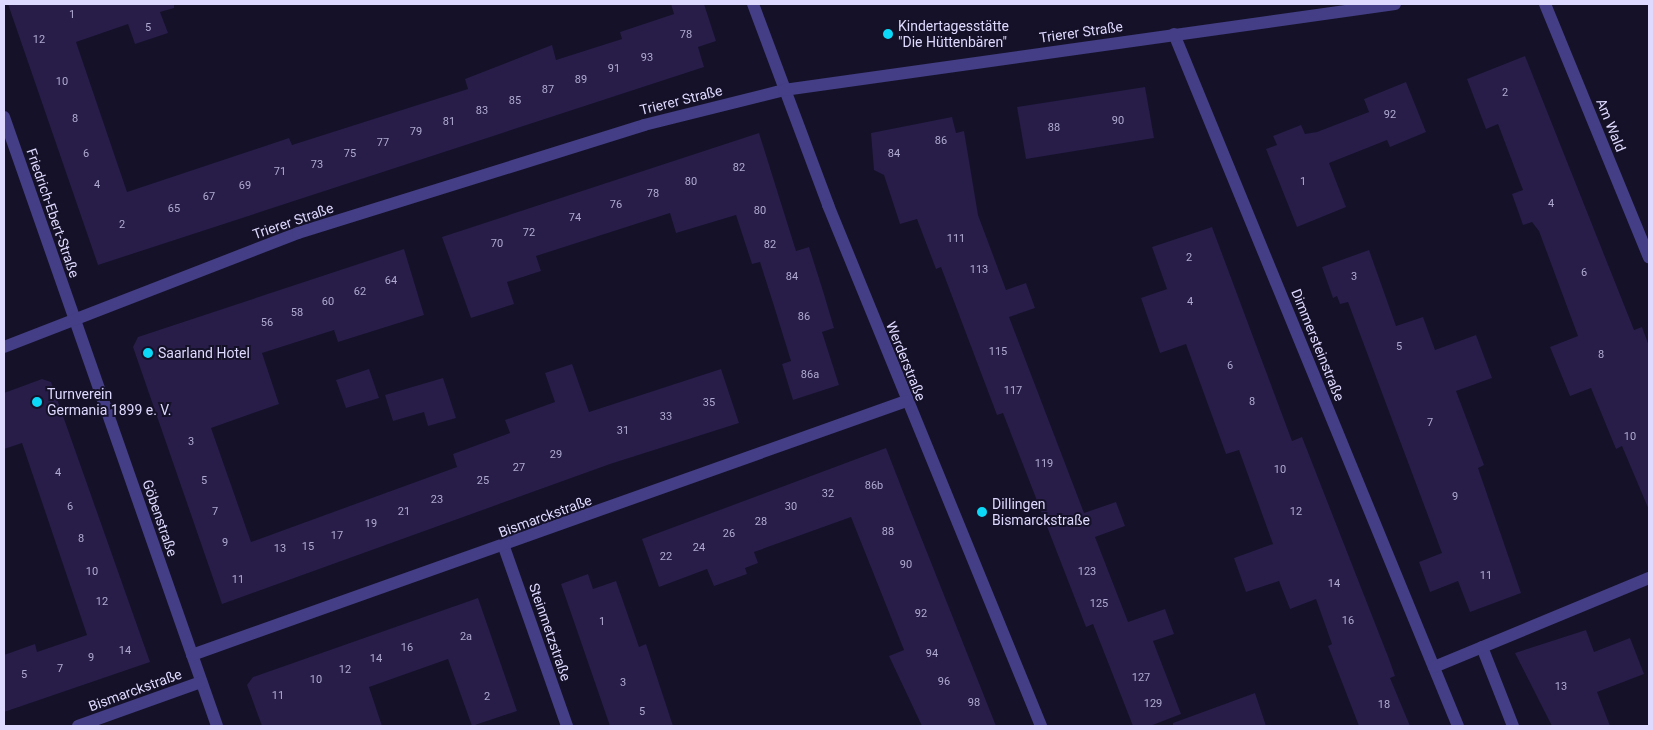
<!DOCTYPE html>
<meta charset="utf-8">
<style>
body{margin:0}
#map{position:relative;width:1653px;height:730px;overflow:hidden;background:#151128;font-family:Roboto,sans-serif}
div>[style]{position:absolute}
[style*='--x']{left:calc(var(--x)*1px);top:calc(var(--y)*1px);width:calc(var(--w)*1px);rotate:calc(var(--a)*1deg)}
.building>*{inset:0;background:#271d48}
.minor>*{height:12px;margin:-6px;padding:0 6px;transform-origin:6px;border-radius:6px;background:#433e85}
.dots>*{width:14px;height:14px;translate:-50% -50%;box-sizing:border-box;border:2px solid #151128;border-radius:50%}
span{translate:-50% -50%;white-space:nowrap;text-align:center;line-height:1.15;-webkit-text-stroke:4px #151128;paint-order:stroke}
.number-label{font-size:11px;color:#b0aad0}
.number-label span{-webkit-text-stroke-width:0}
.poi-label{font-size:14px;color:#ded9fe}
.left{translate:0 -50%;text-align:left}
.street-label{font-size:14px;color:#ded9fe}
.frame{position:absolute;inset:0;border:5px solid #ded9fe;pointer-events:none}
</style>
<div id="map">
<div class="building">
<div style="clip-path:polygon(8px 4px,174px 4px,174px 8px,160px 12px,168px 33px,135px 44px,128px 24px,76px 42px,127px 192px,289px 138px,292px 145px,468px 89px,465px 79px,552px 45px,556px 60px,622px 39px,620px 32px,674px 14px,671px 4px,704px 4px,716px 41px,698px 47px,704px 67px,98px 265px)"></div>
<div style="clip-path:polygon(1525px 56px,1634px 330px,1642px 327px,1649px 346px,1649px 510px,1622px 446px,1616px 449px,1591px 388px,1570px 396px,1550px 347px,1578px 336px,1539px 231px,1532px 222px,1523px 225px,1512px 194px,1523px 190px,1498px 124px,1486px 129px,1467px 79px)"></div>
<div style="clip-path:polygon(1406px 82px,1426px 132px,1390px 147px,1387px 140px,1329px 163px,1346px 207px,1297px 227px,1266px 149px,1277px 145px,1273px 136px,1301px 125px,1305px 134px,1317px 132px,1369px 112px,1364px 99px)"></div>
<div style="clip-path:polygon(1145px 87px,1154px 138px,1026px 159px,1017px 107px)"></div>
<div style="clip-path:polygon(952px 117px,956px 133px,964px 131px,978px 215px,1006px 290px,1026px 283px,1035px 308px,1009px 317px,1084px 513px,1116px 502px,1125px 526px,1095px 537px,1128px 622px,1165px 609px,1174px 634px,1153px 641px,1181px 714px,1150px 726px,1133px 726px,1093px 624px,1086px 627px,1003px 413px,997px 415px,941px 267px,936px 269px,917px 219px,900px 224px,884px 175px,874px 170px,871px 133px)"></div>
<div style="clip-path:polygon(759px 133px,796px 251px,809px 247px,823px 291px,834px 328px,822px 332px,839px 385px,793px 400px,782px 364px,791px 361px,774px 306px,760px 262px,752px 264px,736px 215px,676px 233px,670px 213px,536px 256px,541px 271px,507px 282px,514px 304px,471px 318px,442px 237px)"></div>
<div style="clip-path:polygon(1212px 227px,1292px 441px,1302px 437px,1389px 659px,1395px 676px,1390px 678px,1410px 726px,1359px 726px,1328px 646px,1332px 644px,1316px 599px,1290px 609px,1279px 581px,1246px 592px,1234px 558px,1273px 544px,1239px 450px,1226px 454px,1186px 344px,1160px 353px,1141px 298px,1167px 289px,1152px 247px)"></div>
<div style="clip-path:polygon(404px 249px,424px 315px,338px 342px,334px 330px,262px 353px,279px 404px,211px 428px,251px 542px,457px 467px,453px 454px,510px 433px,505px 420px,555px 402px,545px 373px,572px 364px,589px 412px,721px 369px,739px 423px,610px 464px,222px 604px,133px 347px,138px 337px)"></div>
<div style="clip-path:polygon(1369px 250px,1396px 326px,1423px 317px,1435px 350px,1476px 335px,1492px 378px,1456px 391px,1484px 465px,1478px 468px,1521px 593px,1470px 612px,1458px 581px,1430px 592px,1419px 562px,1442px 553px,1348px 302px,1340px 304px,1337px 296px,1333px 298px,1322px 267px)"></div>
<div style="clip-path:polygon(369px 369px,379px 398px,346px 408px,336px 380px)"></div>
<div style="clip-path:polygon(443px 378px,456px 418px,428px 426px,424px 412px,393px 421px,385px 395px)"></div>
<div style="clip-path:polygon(42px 379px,51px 382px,150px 662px,4px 712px,4px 655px,35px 644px,37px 652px,87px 635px,22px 443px,4px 449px,4px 393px)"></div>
<div style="clip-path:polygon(886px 448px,909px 507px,996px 726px,922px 726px,889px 656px,904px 650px,851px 517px,754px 552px,758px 563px,745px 568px,747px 574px,714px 586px,707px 569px,659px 587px,642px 539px)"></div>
<div style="clip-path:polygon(588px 574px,593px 589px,616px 581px,639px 647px,646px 644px,673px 726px,610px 726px,561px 584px)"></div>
<div style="clip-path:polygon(478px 598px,517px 711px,472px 726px,448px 659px,369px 687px,382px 726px,262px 726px,247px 685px,253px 677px)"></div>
<div style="clip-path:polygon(1586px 630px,1594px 652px,1630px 638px,1644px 674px,1597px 692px,1610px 726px,1552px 726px,1515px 653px)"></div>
<div style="clip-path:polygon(1255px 693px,1266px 726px,1173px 726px,1173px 723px)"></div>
</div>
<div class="minor">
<div style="--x:753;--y:4;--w:215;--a:69.5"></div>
<div style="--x:828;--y:205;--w:563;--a:67.76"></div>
<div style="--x:1545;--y:4;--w:274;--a:67.7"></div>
<div style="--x:1174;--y:34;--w:748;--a:67.69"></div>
<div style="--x:4;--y:117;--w:645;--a:70.72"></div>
<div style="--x:4;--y:347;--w:315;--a:-21.2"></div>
<div style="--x:298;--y:233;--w:362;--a:-17.3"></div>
<div style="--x:644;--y:125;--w:144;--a:-14"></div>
<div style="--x:784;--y:90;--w:617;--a:-8.01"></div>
<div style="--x:504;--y:547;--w:190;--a:70.6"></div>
<div style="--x:1482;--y:647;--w:85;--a:68.6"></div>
<div style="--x:192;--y:655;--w:758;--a:-19.58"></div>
<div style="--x:1434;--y:667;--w:233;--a:-22.5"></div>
<div style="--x:78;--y:726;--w:131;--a:-19.7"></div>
</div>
<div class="dots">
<div style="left:888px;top:34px;background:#0cd8f7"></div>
<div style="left:148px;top:353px;background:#0cd8f7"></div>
<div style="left:37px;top:402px;background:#0cd8f7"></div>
<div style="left:982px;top:512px;background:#0cd8f7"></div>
</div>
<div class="number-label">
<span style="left:72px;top:15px">1</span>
<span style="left:148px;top:28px">5</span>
<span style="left:686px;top:35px">78</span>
<span style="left:39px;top:40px">12</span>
<span style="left:647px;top:58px">93</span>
<span style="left:614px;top:69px">91</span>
<span style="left:581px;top:80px">89</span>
<span style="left:62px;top:82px">10</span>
<span style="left:548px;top:90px">87</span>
<span style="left:1505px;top:93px">2</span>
<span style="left:515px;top:101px">85</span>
<span style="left:482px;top:111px">83</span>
<span style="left:1390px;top:115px">92</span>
<span style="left:75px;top:119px">8</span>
<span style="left:1118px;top:121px">90</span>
<span style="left:449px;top:122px">81</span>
<span style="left:1054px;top:128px">88</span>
<span style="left:416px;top:132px">79</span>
<span style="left:941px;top:141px">86</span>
<span style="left:383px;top:143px">77</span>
<span style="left:86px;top:154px">6</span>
<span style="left:350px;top:154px">75</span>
<span style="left:894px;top:154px">84</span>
<span style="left:317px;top:165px">73</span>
<span style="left:739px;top:168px">82</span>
<span style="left:280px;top:172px">71</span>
<span style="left:691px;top:182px">80</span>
<span style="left:1303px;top:182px">1</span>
<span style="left:97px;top:185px">4</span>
<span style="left:245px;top:186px">69</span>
<span style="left:653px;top:194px">78</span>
<span style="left:209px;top:197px">67</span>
<span style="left:1551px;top:204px">4</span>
<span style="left:616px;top:205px">76</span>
<span style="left:174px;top:209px">65</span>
<span style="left:760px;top:211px">80</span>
<span style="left:575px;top:218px">74</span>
<span style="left:122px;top:225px">2</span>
<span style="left:529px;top:233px">72</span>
<span style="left:956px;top:239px">111</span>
<span style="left:497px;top:244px">70</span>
<span style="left:770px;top:245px">82</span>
<span style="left:1189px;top:258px">2</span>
<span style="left:979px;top:270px">113</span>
<span style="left:1584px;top:273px">6</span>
<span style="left:792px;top:277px">84</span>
<span style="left:1354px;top:277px">3</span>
<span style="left:391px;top:281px">64</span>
<span style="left:360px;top:292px">62</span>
<span style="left:328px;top:302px">60</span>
<span style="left:1190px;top:302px">4</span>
<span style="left:297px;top:313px">58</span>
<span style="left:804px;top:317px">86</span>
<span style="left:267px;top:323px">56</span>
<span style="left:1399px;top:347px">5</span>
<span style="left:998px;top:352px">115</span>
<span style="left:1601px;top:355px">8</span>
<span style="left:1230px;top:366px">6</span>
<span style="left:810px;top:375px">86a</span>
<span style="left:1013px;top:391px">117</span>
<span style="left:1252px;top:402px">8</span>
<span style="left:709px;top:403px">35</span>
<span style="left:666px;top:417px">33</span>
<span style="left:1430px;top:423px">7</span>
<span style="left:623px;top:431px">31</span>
<span style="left:1630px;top:437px">10</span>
<span style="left:191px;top:442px">3</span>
<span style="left:556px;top:455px">29</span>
<span style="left:1044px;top:464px">119</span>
<span style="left:519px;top:468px">27</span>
<span style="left:1280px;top:470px">10</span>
<span style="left:58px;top:473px">4</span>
<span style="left:204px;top:481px">5</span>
<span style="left:483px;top:481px">25</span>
<span style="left:874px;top:486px">86b</span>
<span style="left:828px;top:494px">32</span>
<span style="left:1455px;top:497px">9</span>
<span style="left:437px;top:500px">23</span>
<span style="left:70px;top:507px">6</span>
<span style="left:791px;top:507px">30</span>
<span style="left:215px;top:512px">7</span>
<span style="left:404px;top:512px">21</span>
<span style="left:1296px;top:512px">12</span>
<span style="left:761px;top:522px">28</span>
<span style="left:371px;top:524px">19</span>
<span style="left:888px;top:532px">88</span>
<span style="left:729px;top:534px">26</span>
<span style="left:337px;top:536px">17</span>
<span style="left:81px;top:539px">8</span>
<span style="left:225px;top:543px">9</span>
<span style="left:308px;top:547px">15</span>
<span style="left:699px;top:548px">24</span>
<span style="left:280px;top:549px">13</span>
<span style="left:666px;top:557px">22</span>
<span style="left:906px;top:565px">90</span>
<span style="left:92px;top:572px">10</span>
<span style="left:1087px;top:572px">123</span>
<span style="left:1486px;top:576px">11</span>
<span style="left:238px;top:580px">11</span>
<span style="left:1334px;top:584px">14</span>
<span style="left:102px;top:602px">12</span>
<span style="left:1099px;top:604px">125</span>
<span style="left:921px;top:614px">92</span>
<span style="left:1348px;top:621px">16</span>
<span style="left:602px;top:622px">1</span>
<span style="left:466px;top:637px">2a</span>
<span style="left:407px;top:648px">16</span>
<span style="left:125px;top:651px">14</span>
<span style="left:932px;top:654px">94</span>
<span style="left:91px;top:658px">9</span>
<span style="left:376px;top:659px">14</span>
<span style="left:60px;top:669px">7</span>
<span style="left:345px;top:670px">12</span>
<span style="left:24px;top:675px">5</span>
<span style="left:1141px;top:678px">127</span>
<span style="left:316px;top:680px">10</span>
<span style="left:944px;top:682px">96</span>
<span style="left:623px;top:683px">3</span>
<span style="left:1561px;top:687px">13</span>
<span style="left:278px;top:696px">11</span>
<span style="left:487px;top:697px">2</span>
<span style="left:974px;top:703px">98</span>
<span style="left:1153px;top:704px">129</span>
<span style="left:1384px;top:705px">18</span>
<span style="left:642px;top:712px">5</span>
</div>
<div class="poi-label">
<span class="left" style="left:898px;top:34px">Kindertagesstätte<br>"Die Hüttenbären"</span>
<span class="left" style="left:158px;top:353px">Saarland Hotel</span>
<span class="left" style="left:47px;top:402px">Turnverein<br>Germania 1899 e. V.</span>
<span class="left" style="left:992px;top:512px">Dillingen<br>Bismarckstraße</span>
</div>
<div class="street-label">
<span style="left:1081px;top:32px;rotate:-8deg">Trierer Straße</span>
<span style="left:681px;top:100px;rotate:-14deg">Trierer Straße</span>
<span style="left:1611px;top:125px;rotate:68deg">Am Wald</span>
<span style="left:53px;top:213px;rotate:71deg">Friedrich-Ebert-Straße</span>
<span style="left:293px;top:221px;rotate:-19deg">Trierer Straße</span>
<span style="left:1318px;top:345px;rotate:68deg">Dimmersteinstraße</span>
<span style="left:906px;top:361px;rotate:68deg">Werderstraße</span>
<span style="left:545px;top:516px;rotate:-20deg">Bismarckstraße</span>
<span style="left:160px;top:518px;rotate:71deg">Göbenstraße</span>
<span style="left:550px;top:632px;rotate:71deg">Steinmetzstraße</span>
<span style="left:135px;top:690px;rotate:-20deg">Bismarckstraße</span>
</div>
<div class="frame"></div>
</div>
